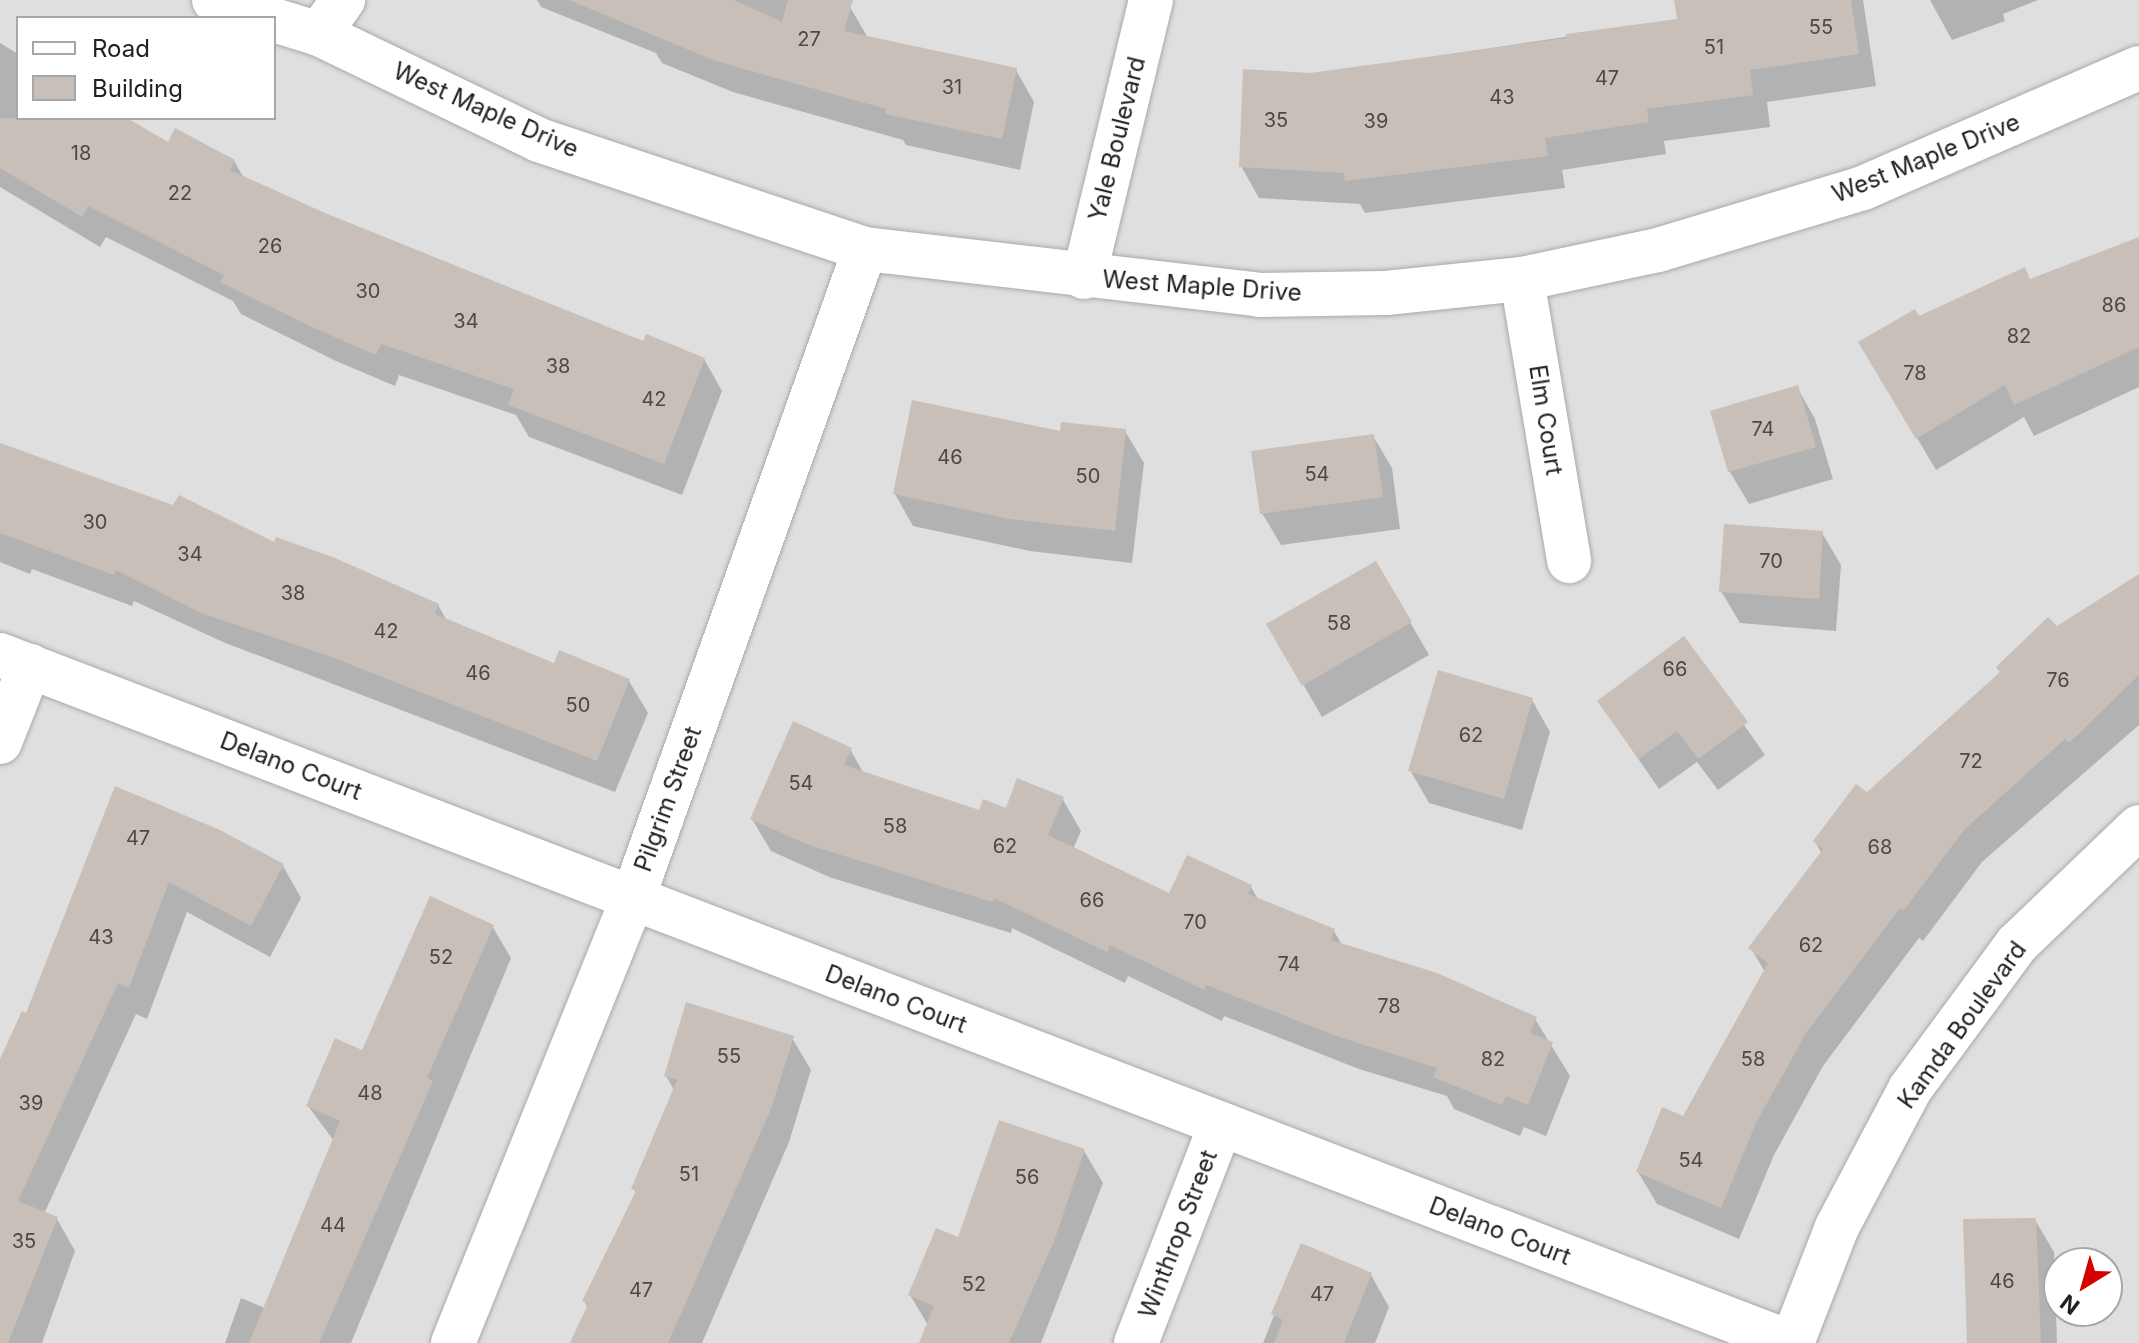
<!DOCTYPE html>
<style>
body{margin:0}
#map{position:relative;width:2139px;height:1343px;overflow:hidden;background:#f2efe9;font-family:Inter,sans-serif}
div>[style]{position:absolute}
[style*='--x']{left:calc(var(--x)*1px);top:calc(var(--y)*1px);width:calc(var(--w)*1px);rotate:calc(var(--a)*1deg)}
.residential>*{inset:0;background:#e0dfdf}
.shadow>*{inset:0;background:#0003}
.building>*{inset:0;background:#c7bfb8}
.roads{filter:drop-shadow(0 0 2px #a9a9a9) drop-shadow(0 0 2px #a9a9a9)}
.minor>*{height:44px;margin:-22px;padding:0 22px;transform-origin:22px;border-radius:22px;background:#fff}
span{translate:-50% -50%;white-space:nowrap;text-align:center;line-height:1.15;-webkit-text-stroke:8px #fff;paint-order:stroke}
.number-label{font-size:20px;color:#4b4948}
.number-label span{-webkit-text-stroke-width:0}
.street-label{font-size:24px;color:#222}
.legend{position:absolute;left:16px;top:16px;width:260px;height:104px;box-sizing:border-box;background:#fff;border:2px solid #a7a7a7;margin:0;padding:10px 14px;list-style:none;font-size:24px;color:#222}
.legend li{display:flex;align-items:center;gap:16px;height:40px}
.legend b{width:40px;border:2px solid #a7a7a7}
.north{position:absolute;left:2043px;top:1247px;width:80px;height:80px;box-sizing:border-box;background:#fff;border:2px solid #a7a7a7;border-radius:50%;rotate:217deg;font-size:22px;font-weight:700;line-height:32px;text-align:center;color:#222}
.north::after{content:'';display:block;margin:auto;width:28px;height:36px;background:#d40000;clip-path:polygon(50% 0,100% 100%,50% 72%,0 100%)}
</style>
<div id="map">
<div class="residential">
<div style="clip-path:polygon(evenodd,0 0,2139px 0,2139px 1343px,0 1343px,0 0,18px 18px,274px 18px,274px 118px,18px 118px,18px 18px,0 0,2059px 1263px,2107px 1263px,2107px 1311px,2059px 1311px,2059px 1263px)"></div>
</div>
<div class="shadow">
<div style="clip-path:polygon(537px 0,827px 0,850px 7px,868px 38px,1016px 70px,1034px 102px,1020px 170px,906px 145px,903px 140px,733px 92px,662px 63px,656px 53px,541px 7px)"></div>
<div style="clip-path:polygon(1676px 0,1863px 0,1876px 86px,1767px 102px,1770px 127px,1664px 141px,1666px 154px,1562px 170px,1565px 188px,1365px 213px,1360px 204px,1259px 198px,1241px 166px,1310px 75px,1679px 20px)"></div>
<div style="clip-path:polygon(1930px 0,2038px 0,2003px 14px,2005px 21px,1952px 40px)"></div>
<div style="clip-path:polygon(0 43px,18px 54px,18px 118px,124px 118px,168px 145px,234px 161px,244px 178px,324px 215px,644px 344px,704px 359px,722px 391px,682px 495px,529px 437px,516px 415px,399px 375px,395px 386px,336px 361px,241px 314px,233px 301px,106px 237px,100px 247px,0 187px)"></div>
<div style="clip-path:polygon(2139px 239px,2139px 387px,2034px 436px,2024px 417px,1936px 470px,1861px 343px)"></div>
<div style="clip-path:polygon(1797px 387px,1815px 419px,1833px 479px,1749px 504px,1730px 472px,1712px 412px)"></div>
<div style="clip-path:polygon(1125px 431px,1144px 463px,1132px 563px,1030px 551px,913px 526px,895px 494px,1061px 433px)"></div>
<div style="clip-path:polygon(1373px 436px,1392px 468px,1400px 529px,1281px 545px,1262px 513px)"></div>
<div style="clip-path:polygon(0 445px,438px 605px,447px 621px,555px 666px,629px 681px,648px 713px,615px 792px,223px 642px,134px 601px,132px 606px,32px 569px,30px 574px,0 562px)"></div>
<div style="clip-path:polygon(1822px 533px,1841px 565px,1836px 631px,1740px 623px,1721px 591px)"></div>
<div style="clip-path:polygon(1376px 563px,1429px 655px,1322px 717px,1269px 625px)"></div>
<div style="clip-path:polygon(2139px 576px,2139px 725px,1982px 862px,1923px 941px,1919px 938px,1823px 1066px,1774px 1155px,1739px 1239px,1657px 1204px,1638px 1172px,1684px 1118px,1765px 972px,1751px 948px,1822px 854px,1815px 842px,2057px 629px)"></div>
<div style="clip-path:polygon(1684px 639px,1765px 755px,1718px 790px,1697px 762px,1659px 789px,1599px 702px)"></div>
<div style="clip-path:polygon(1532px 700px,1550px 732px,1522px 830px,1429px 803px,1410px 770px)"></div>
<div style="clip-path:polygon(850px 749px,864px 774px,980px 812px,1062px 798px,1081px 831px,1073px 849px,1170px 896px,1251px 887px,1259px 901px,1334px 931px,1342px 945px,1535px 1019px,1570px 1076px,1546px 1136px,1524px 1127px,1520px 1136px,1454px 1109px,1447px 1096px,1359px 1069px,1224px 1016px,1222px 1021px,1128px 976px,1125px 983px,1012px 928px,1011px 933px,829px 877px,771px 851px,752px 819px)"></div>
<div style="clip-path:polygon(116px 789px,283px 866px,301px 898px,270px 957px,187px 912px,147px 1019px,136px 1014px,44px 1214px,57px 1219px,75px 1251px,42px 1343px,0 1343px,0 1064px,27px 1015px)"></div>
<div style="clip-path:polygon(492px 926px,511px 958px,351px 1343px,225px 1343px,241px 1298px,265px 1308px,334px 1141px,308px 1106px)"></div>
<div style="clip-path:polygon(792px 1038px,811px 1070px,789px 1142px,702px 1343px,573px 1343px,588px 1308px,584px 1301px,637px 1195px,634px 1189px,674px 1090px,666px 1076px)"></div>
<div style="clip-path:polygon(1084px 1151px,1103px 1183px,1041px 1343px,920px 1343px,928px 1325px,910px 1295px,959px 1240px)"></div>
<div style="clip-path:polygon(2035px 1220px,2054px 1252px,2057px 1343px,1969px 1343px)"></div>
<div style="clip-path:polygon(1302px 1246px,1371px 1275px,1389px 1307px,1375px 1343px,1263px 1343px)"></div>
</div>
<div class="building">
<div style="clip-path:polygon(569px 0,734px 0,782px 22px,788px 0,853px 0,844px 31px,1017px 68px,1002px 139px,885px 114px,886px 109px,713px 60px)"></div>
<div style="clip-path:polygon(1674px 0,1851px 0,1859px 54px,1750px 70px,1753px 95px,1647px 109px,1649px 122px,1545px 138px,1548px 156px,1345px 181px,1344px 173px,1239px 167px,1243px 69px,1310px 73px,1566px 38px,1566px 34px,1677px 19px)"></div>
<div style="clip-path:polygon(0 118px,127px 118px,168px 142px,175px 128px,235px 160px,230px 170px,325px 213px,643px 341px,646px 334px,705px 358px,664px 464px,508px 405px,514px 389px,381px 344px,376px 355px,316px 329px,220px 282px,224px 275px,88px 206px,82px 217px,0 168px)"></div>
<div style="clip-path:polygon(2139px 237px,2139px 347px,2014px 405px,2005px 385px,1916px 439px,1858px 342px,1915px 309px,1919px 316px,2025px 267px,2030px 279px)"></div>
<div style="clip-path:polygon(1798px 385px,1816px 447px,1728px 472px,1710px 411px)"></div>
<div style="clip-path:polygon(912px 400px,1060px 431px,1061px 422px,1126px 429px,1115px 531px,1010px 519px,893px 494px)"></div>
<div style="clip-path:polygon(1374px 434px,1383px 497px,1260px 514px,1251px 451px)"></div>
<div style="clip-path:polygon(0 443px,173px 505px,179px 495px,274px 542px,276px 537px,335px 558px,439px 604px,435px 614px,554px 663px,559px 650px,630px 679px,597px 761px,326px 655px,201px 613px,116px 570px,114px 575px,0 533px)"></div>
<div style="clip-path:polygon(1724px 524px,1823px 531px,1819px 599px,1719px 592px)"></div>
<div style="clip-path:polygon(1376px 561px,1412px 622px,1302px 686px,1266px 624px)"></div>
<div style="clip-path:polygon(2139px 574px,2139px 675px,2069px 743px,2065px 739px,1964px 830px,1904px 910px,1900px 908px,1806px 1033px,1756px 1123px,1721px 1208px,1636px 1172px,1662px 1107px,1683px 1116px,1768px 963px,1748px 948px,1823px 849px,1813px 841px,1856px 784px,1867px 792px,2000px 672px,1996px 667px,2048px 617px,2057px 626px)"></div>
<div style="clip-path:polygon(1684px 636px,1748px 722px,1698px 759px,1677px 731px,1639px 759px,1597px 701px)"></div>
<div style="clip-path:polygon(1438px 670px,1533px 698px,1504px 799px,1408px 771px)"></div>
<div style="clip-path:polygon(793px 721px,852px 748px,844px 765px,979px 810px,983px 799px,1006px 808px,1017px 778px,1064px 797px,1048px 835px,1169px 893px,1187px 855px,1252px 885px,1248px 894px,1335px 929px,1331px 940px,1437px 973px,1537px 1017px,1530px 1033px,1553px 1042px,1528px 1105px,1506px 1096px,1502px 1105px,1433px 1077px,1437px 1068px,1339px 1037px,1206px 985px,1204px 990px,1110px 945px,1107px 952px,994px 898px,992px 902px,809px 845px,750px 819px)"></div>
<div style="clip-path:polygon(115px 786px,220px 830px,284px 864px,251px 926px,169px 882px,129px 988px,118px 983px,18px 1201px,58px 1217px,8px 1343px,0 1343px,0 1059px,22px 1011px,26px 1013px)"></div>
<div style="clip-path:polygon(430px 896px,494px 925px,427px 1078px,433px 1081px,319px 1343px,249px 1343px,340px 1121px,306px 1106px,335px 1038px,362px 1050px)"></div>
<div style="clip-path:polygon(686px 1002px,794px 1036px,771px 1109px,668px 1343px,570px 1343px,588px 1304px,582px 1301px,636px 1191px,631px 1189px,677px 1080px,664px 1076px)"></div>
<div style="clip-path:polygon(999px 1120px,1085px 1149px,1055px 1239px,1009px 1343px,919px 1343px,934px 1306px,908px 1295px,936px 1228px,958px 1237px)"></div>
<div style="clip-path:polygon(2036px 1218px,2041px 1343px,1967px 1343px,1963px 1219px)"></div>
<div style="clip-path:polygon(1301px 1243px,1372px 1273px,1344px 1343px,1274px 1343px,1283px 1320px,1271px 1314px)"></div>
</div>
<div class="roads">
<div class="minor">
<div style="--x:214;--y:0;--w:58;--a:18.1"></div>
<div style="--x:274;--y:20;--w:47;--a:17.3"></div>
<div style="--x:319;--y:34;--w:244;--a:25.7"></div>
<div style="--x:539;--y:140;--w:344;--a:18.5"></div>
<div style="--x:865;--y:249;--w:398;--a:6.6"></div>
<div style="--x:1260;--y:295;--w:126;--a:-0.9"></div>
<div style="--x:1386;--y:293;--w:137;--a:-5.9"></div>
<div style="--x:1522;--y:279;--w:139;--a:-12"></div>
<div style="--x:1658;--y:250;--w:214;--a:-16.8"></div>
<div style="--x:1863;--y:188;--w:301;--a:-23.5"></div>
<div style="--x:319;--y:34;--w:42;--a:-54.8"></div>
<div style="--x:1084;--y:277;--w:285;--a:-76.4"></div>
<div style="--x:1522;--y:279;--w:286;--a:80.5"></div>
<div style="--x:0;--y:655;--w:1919;--a:21.01"></div>
<div style="--x:0;--y:742;--w:82;--a:-68.5"></div>
<div style="--x:453;--y:1343;--w:480;--a:-68"></div>
<div style="--x:633;--y:898;--w:689;--a:-70.33"></div>
<div style="--x:1136;--y:1343;--w:235;--a:-68.8"></div>
<div style="--x:1792;--y:1343;--w:124;--a:-68.8"></div>
<div style="--x:1837;--y:1227;--w:156;--a:-62.1"></div>
<div style="--x:1910;--y:1089;--w:180;--a:-53.6"></div>
<div style="--x:2017;--y:944;--w:169;--a:-43.8"></div>
</div>
</div>
<div class="number-label">
<span style="left:1821px;top:27px">55</span>
<span style="left:809px;top:39px">27</span>
<span style="left:1714px;top:47px">51</span>
<span style="left:1607px;top:78px">47</span>
<span style="left:952px;top:87px">31</span>
<span style="left:1502px;top:97px">43</span>
<span style="left:1276px;top:120px">35</span>
<span style="left:1376px;top:121px">39</span>
<span style="left:81px;top:153px">18</span>
<span style="left:180px;top:193px">22</span>
<span style="left:270px;top:246px">26</span>
<span style="left:368px;top:291px">30</span>
<span style="left:2114px;top:305px">86</span>
<span style="left:466px;top:321px">34</span>
<span style="left:2019px;top:336px">82</span>
<span style="left:558px;top:366px">38</span>
<span style="left:1915px;top:373px">78</span>
<span style="left:654px;top:399px">42</span>
<span style="left:1763px;top:429px">74</span>
<span style="left:950px;top:457px">46</span>
<span style="left:1317px;top:474px">54</span>
<span style="left:1088px;top:476px">50</span>
<span style="left:95px;top:522px">30</span>
<span style="left:190px;top:554px">34</span>
<span style="left:1771px;top:561px">70</span>
<span style="left:293px;top:593px">38</span>
<span style="left:1339px;top:623px">58</span>
<span style="left:386px;top:631px">42</span>
<span style="left:1675px;top:669px">66</span>
<span style="left:478px;top:673px">46</span>
<span style="left:2058px;top:680px">76</span>
<span style="left:578px;top:705px">50</span>
<span style="left:1471px;top:735px">62</span>
<span style="left:1971px;top:761px">72</span>
<span style="left:801px;top:783px">54</span>
<span style="left:895px;top:826px">58</span>
<span style="left:138px;top:838px">47</span>
<span style="left:1005px;top:846px">62</span>
<span style="left:1880px;top:847px">68</span>
<span style="left:1092px;top:900px">66</span>
<span style="left:1195px;top:922px">70</span>
<span style="left:101px;top:937px">43</span>
<span style="left:1811px;top:945px">62</span>
<span style="left:441px;top:957px">52</span>
<span style="left:1289px;top:964px">74</span>
<span style="left:1389px;top:1006px">78</span>
<span style="left:729px;top:1056px">55</span>
<span style="left:1493px;top:1059px">82</span>
<span style="left:1753px;top:1059px">58</span>
<span style="left:370px;top:1093px">48</span>
<span style="left:31px;top:1103px">39</span>
<span style="left:1691px;top:1160px">54</span>
<span style="left:689px;top:1174px">51</span>
<span style="left:1027px;top:1177px">56</span>
<span style="left:333px;top:1225px">44</span>
<span style="left:24px;top:1241px">35</span>
<span style="left:2002px;top:1281px">46</span>
<span style="left:974px;top:1284px">52</span>
<span style="left:641px;top:1290px">47</span>
<span style="left:1322px;top:1294px">47</span>
</div>
<div class="street-label">
<span style="left:486px;top:110px;rotate:24deg">West Maple Drive</span>
<span style="left:1117px;top:139px;rotate:-76deg">Yale Boulevard</span>
<span style="left:1926px;top:158px;rotate:-22deg">West Maple Drive</span>
<span style="left:1202px;top:286px;rotate:4deg">West Maple Drive</span>
<span style="left:1546px;top:420px;rotate:81deg">Elm Court</span>
<span style="left:291px;top:766px;rotate:21deg">Delano Court</span>
<span style="left:668px;top:799px;rotate:-70deg">Pilgrim Street</span>
<span style="left:896px;top:999px;rotate:21deg">Delano Court</span>
<span style="left:1962px;top:1025px;rotate:-54deg">Kamda Boulevard</span>
<span style="left:1500px;top:1231px;rotate:21deg">Delano Court</span>
<span style="left:1178px;top:1234px;rotate:-69deg">Winthrop Street</span>
</div>
<ul class="legend">
<li><b style="height:10px;background:#fff"></b>Road</li>
<li><b style="height:22px;background:#c7bfb8"></b>Building</li>
</ul>
<div class="north">N</div>
</div>
